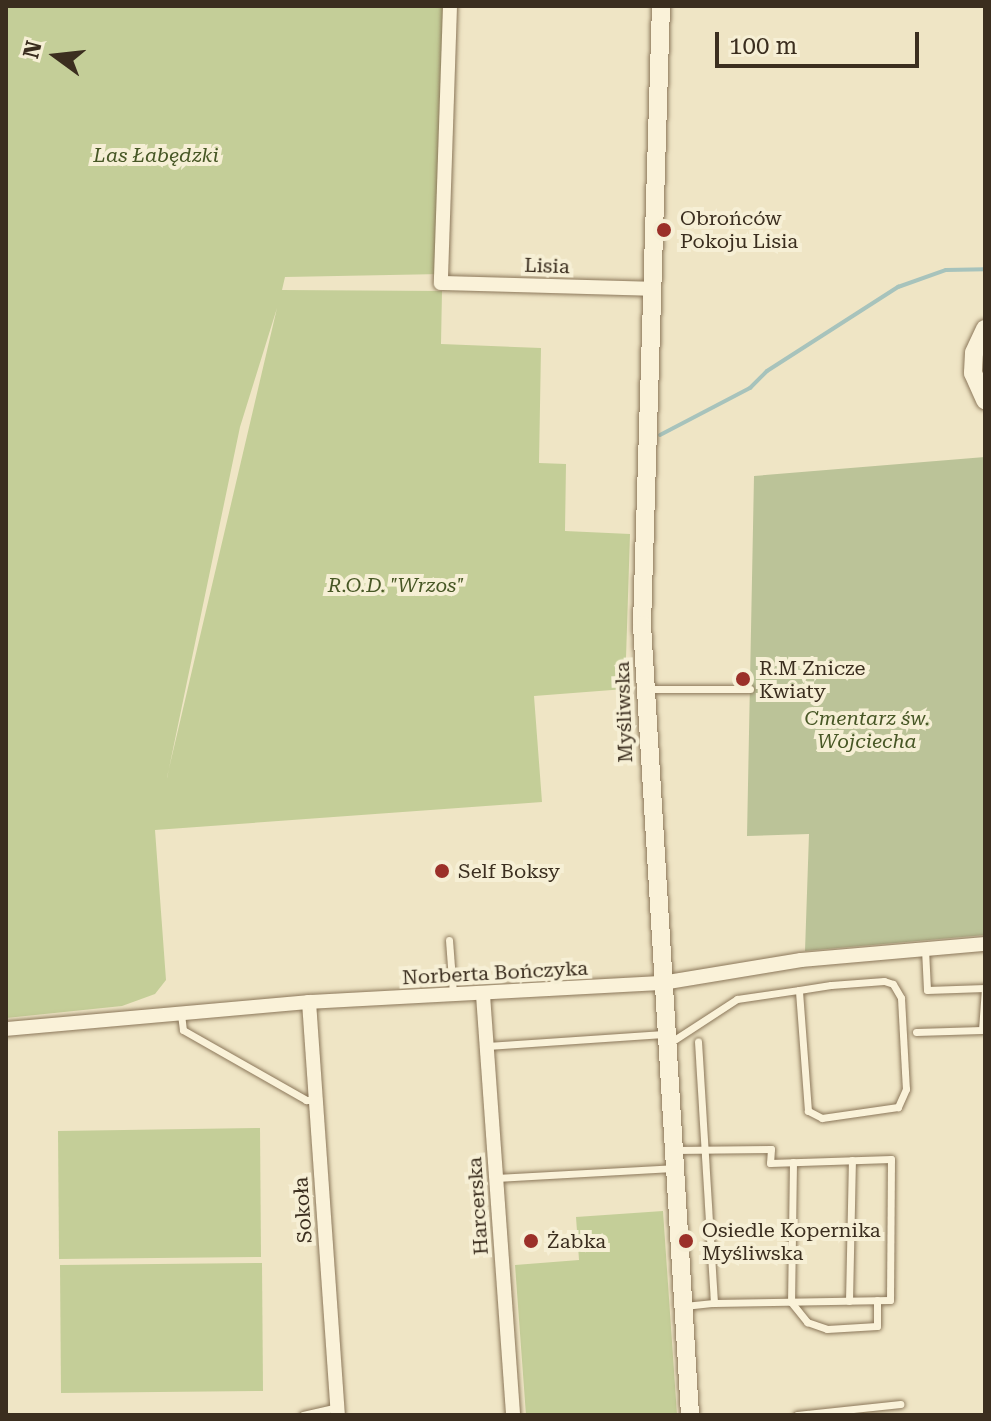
<!DOCTYPE html>
<meta charset="utf-8">
<style>
body{margin:0}
#map{position:relative;width:991px;height:1421px;overflow:hidden;background:#efe5c5;font-family:"Roboto Serif",serif}
div>[style]{position:absolute}
[style*='--x']{left:calc(var(--x)*1px);top:calc(var(--y)*1px);width:calc(var(--w)*1px);rotate:calc(var(--a)*1deg)}
.green>*{inset:0;background:#c4ce98}
.cemetery>*{inset:0;background:#bbc398}
.stream>*{height:4px;margin:-2px;padding:0 2px;transform-origin:2px;border-radius:2px;background:#a7c3bc}
.roads{filter:drop-shadow(0 0 2px #8b775a) drop-shadow(0 0 2px #8b775a)}
.service>*{height:7px;margin:-3.5px;padding:0 3.5px;transform-origin:3.5px;border-radius:3.5px;background:#faf2d9}
.minor>*{height:14px;margin:-7px;padding:0 7px;transform-origin:7px;border-radius:7px;background:#faf2d9}
.tertiary>*{height:18px;margin:-9px;padding:0 9px;transform-origin:9px;border-radius:9px;background:#faf2d9}
.dots>*{width:22px;height:22px;translate:-50% -50%;box-sizing:border-box;border:4px solid #f6efd5;border-radius:50%}
span{translate:-50% -50%;white-space:nowrap;text-align:center;line-height:1.15;-webkit-text-stroke:8px #f6efd5;paint-order:stroke}
.park-label{font-size:20px;color:#475725;font-style:italic}
.poi-label{font-size:20px;color:#3b2e1f}
.left{translate:0 -50%;text-align:left}
.street-label{font-size:20px;color:#3b2e1f}
.frame{position:absolute;inset:0;border:8px solid #3b2e1f;pointer-events:none}
.north{position:absolute;left:16px;top:16px;width:80px;height:80px;-webkit-text-stroke:6px #f6efd5;paint-order:stroke;rotate:285deg;font-size:22px;font-weight:700;line-height:32px;text-align:center;color:#3b2e1f}
.north::after{content:'';display:block;margin:auto;width:28px;height:36px;background:#3b2e1f;clip-path:polygon(50% 0,100% 100%,50% 72%,0 100%)}
.scale{position:absolute;left:715px;top:32px;width:204px;height:36px;box-sizing:border-box;border:4px solid #3b2e1f;border-top:0;padding-left:10px;font-size:24px;line-height:28px;white-space:nowrap;color:#3b2e1f;-webkit-text-stroke:6px #f6efd5;paint-order:stroke}
</style>
<div id="map">
<div class="green">
<div style="clip-path:polygon(evenodd,6px 6px,453px 6px,442px 274px,285px 277px,282px 290px,442px 291px,441px 344px,541px 348px,539px 463px,566px 464px,565px 531px,630px 534px,625px 689px,534px 696px,542px 802px,155px 830px,166px 980px,155px 994px,122px 1006px,6px 1018px,6px 6px,277px 308px,167px 777px,167px 778px,240px 427px,277px 308px)"></div>
<div style="clip-path:polygon(260px 1128px,261px 1257px,59px 1259px,58px 1131px)"></div>
<div style="clip-path:polygon(663px 1211px,677px 1415px,526px 1415px,515px 1265px,579px 1260px,576px 1217px)"></div>
<div style="clip-path:polygon(262px 1263px,263px 1391px,61px 1393px,60px 1265px)"></div>
</div>
<div class="cemetery">
<div style="clip-path:polygon(985px 457px,985px 935px,805px 951px,809px 834px,747px 836px,754px 476px)"></div>
</div>
<div class="stream">
<div style="--x:660;--y:435;--w:102;--a:-27.6"></div>
<div style="--x:750;--y:388;--w:24;--a:-45"></div>
<div style="--x:767;--y:371;--w:156;--a:-32.7"></div>
<div style="--x:898;--y:287;--w:51;--a:-19.5"></div>
<div style="--x:946;--y:270;--w:39;--a:-1"></div>
</div>
<div class="roads">
<div class="service">
<div style="--x:646;--y:689;--w:104;--a:0"></div>
<div style="--x:449;--y:940;--w:53;--a:85.7"></div>
<div style="--x:925;--y:949;--w:41;--a:87.2"></div>
<div style="--x:927;--y:990;--w:58;--a:-2"></div>
<div style="--x:181;--y:1014;--w:16;--a:83"></div>
<div style="--x:183;--y:1030;--w:142;--a:29.6"></div>
<div style="--x:306;--y:1100;--w:10;--a:0"></div>
<div style="--x:916;--y:1032;--w:66;--a:-1.7"></div>
<div style="--x:982;--y:1030;--w:42;--a:-85.9"></div>
<div style="--x:671;--y:1042;--w:79;--a:-33.1"></div>
<div style="--x:737;--y:999;--w:63;--a:-8.3"></div>
<div style="--x:799;--y:990;--w:32;--a:-9"></div>
<div style="--x:831;--y:985;--w:53;--a:-4.3"></div>
<div style="--x:884;--y:981;--w:9;--a:18"></div>
<div style="--x:893;--y:984;--w:16;--a:60"></div>
<div style="--x:901;--y:998;--w:91;--a:86.9"></div>
<div style="--x:906;--y:1089;--w:20;--a:114"></div>
<div style="--x:898;--y:1107;--w:77;--a:171.8"></div>
<div style="--x:822;--y:1118;--w:16;--a:-153"></div>
<div style="--x:808;--y:1111;--w:121;--a:-94.3"></div>
<div style="--x:487;--y:1046;--w:177;--a:-3.9"></div>
<div style="--x:674;--y:1150;--w:97;--a:-0.6"></div>
<div style="--x:771;--y:1149;--w:14;--a:94"></div>
<div style="--x:770;--y:1163;--w:121;--a:-1.9"></div>
<div style="--x:891;--y:1159;--w:141;--a:90.4"></div>
<div style="--x:890;--y:1300;--w:176;--a:179"></div>
<div style="--x:793;--y:1162;--w:140;--a:90.8"></div>
<div style="--x:791;--y:1302;--w:26;--a:51"></div>
<div style="--x:807;--y:1322;--w:21;--a:19"></div>
<div style="--x:827;--y:1329;--w:50;--a:-3.4"></div>
<div style="--x:877;--y:1326;--w:26;--a:-90"></div>
<div style="--x:496;--y:1178;--w:177;--a:-3.2"></div>
<div style="--x:849;--y:1301;--w:141;--a:-88.8"></div>
<div style="--x:684;--y:1306;--w:30;--a:-6"></div>
<div style="--x:714;--y:1303;--w:262;--a:-93.5"></div>
<div style="--x:303;--y:1415;--w:35;--a:-13"></div>
<div style="--x:797;--y:1415;--w:104;--a:-6.1"></div>
</div>
<div class="minor">
<div style="--x:450;--y:6;--w:277;--a:91.9"></div>
<div style="--x:441;--y:283;--w:211;--a:1.6"></div>
<div style="--x:483;--y:995;--w:421;--a:85.9"></div>
<div style="--x:309;--y:1002;--w:414;--a:86"></div>
<div style="--x:6;--y:1029;--w:304;--a:-5.1"></div>
<div style="--x:309;--y:1002;--w:354;--a:-3.1"></div>
<div style="--x:662;--y:983;--w:141;--a:-9.4"></div>
<div style="--x:801;--y:960;--w:185;--a:-5"></div>
</div>
<div class="tertiary">
<div style="--x:661;--y:6;--w:619;--a:91.76"></div>
<div style="--x:642;--y:625;--w:791;--a:86.52"></div>
<div style="--x:985;--y:329;--w:26;--a:115"></div>
<div style="--x:974;--y:353;--w:20;--a:93"></div>
<div style="--x:973;--y:373;--w:30;--a:66"></div>
</div>
</div>
<div class="dots">
<div style="left:664px;top:230px;background:#9b3029"></div>
<div style="left:743px;top:679px;background:#9b3029"></div>
<div style="left:442px;top:871px;background:#9b3029"></div>
<div style="left:531px;top:1241px;background:#9b3029"></div>
<div style="left:686px;top:1241px;background:#9b3029"></div>
</div>
<div class="park-label">
<span style="left:156px;top:155px">Las Łabędzki</span>
<span style="left:396px;top:585px">R.O.D. "Wrzos"</span>
<span style="left:867px;top:730px">Cmentarz św.<br>Wojciecha</span>
</div>
<div class="poi-label">
<span class="left" style="left:680px;top:230px">Obrońców<br>Pokoju Lisia</span>
<span class="left" style="left:759px;top:680px">R.M Znicze<br>Kwiaty</span>
<span class="left" style="left:458px;top:871px">Self Boksy</span>
<span class="left" style="left:702px;top:1242px">Osiedle Kopernika<br>Myśliwska</span>
<span class="left" style="left:547px;top:1241px">Żabka</span>
</div>
<div class="street-label">
<span style="left:547px;top:266px;rotate:2deg">Lisia</span>
<span style="left:624px;top:712px;rotate:-92deg">Myśliwska</span>
<span style="left:495px;top:973px;rotate:-3deg">Norberta Bończyka</span>
<span style="left:478px;top:1206px;rotate:-94deg">Harcerska</span>
<span style="left:303px;top:1210px;rotate:-94deg">Sokoła</span>
</div>
<div class="frame"></div>
<div class="north">N</div>
<div class="scale">100 m</div>
</div>
